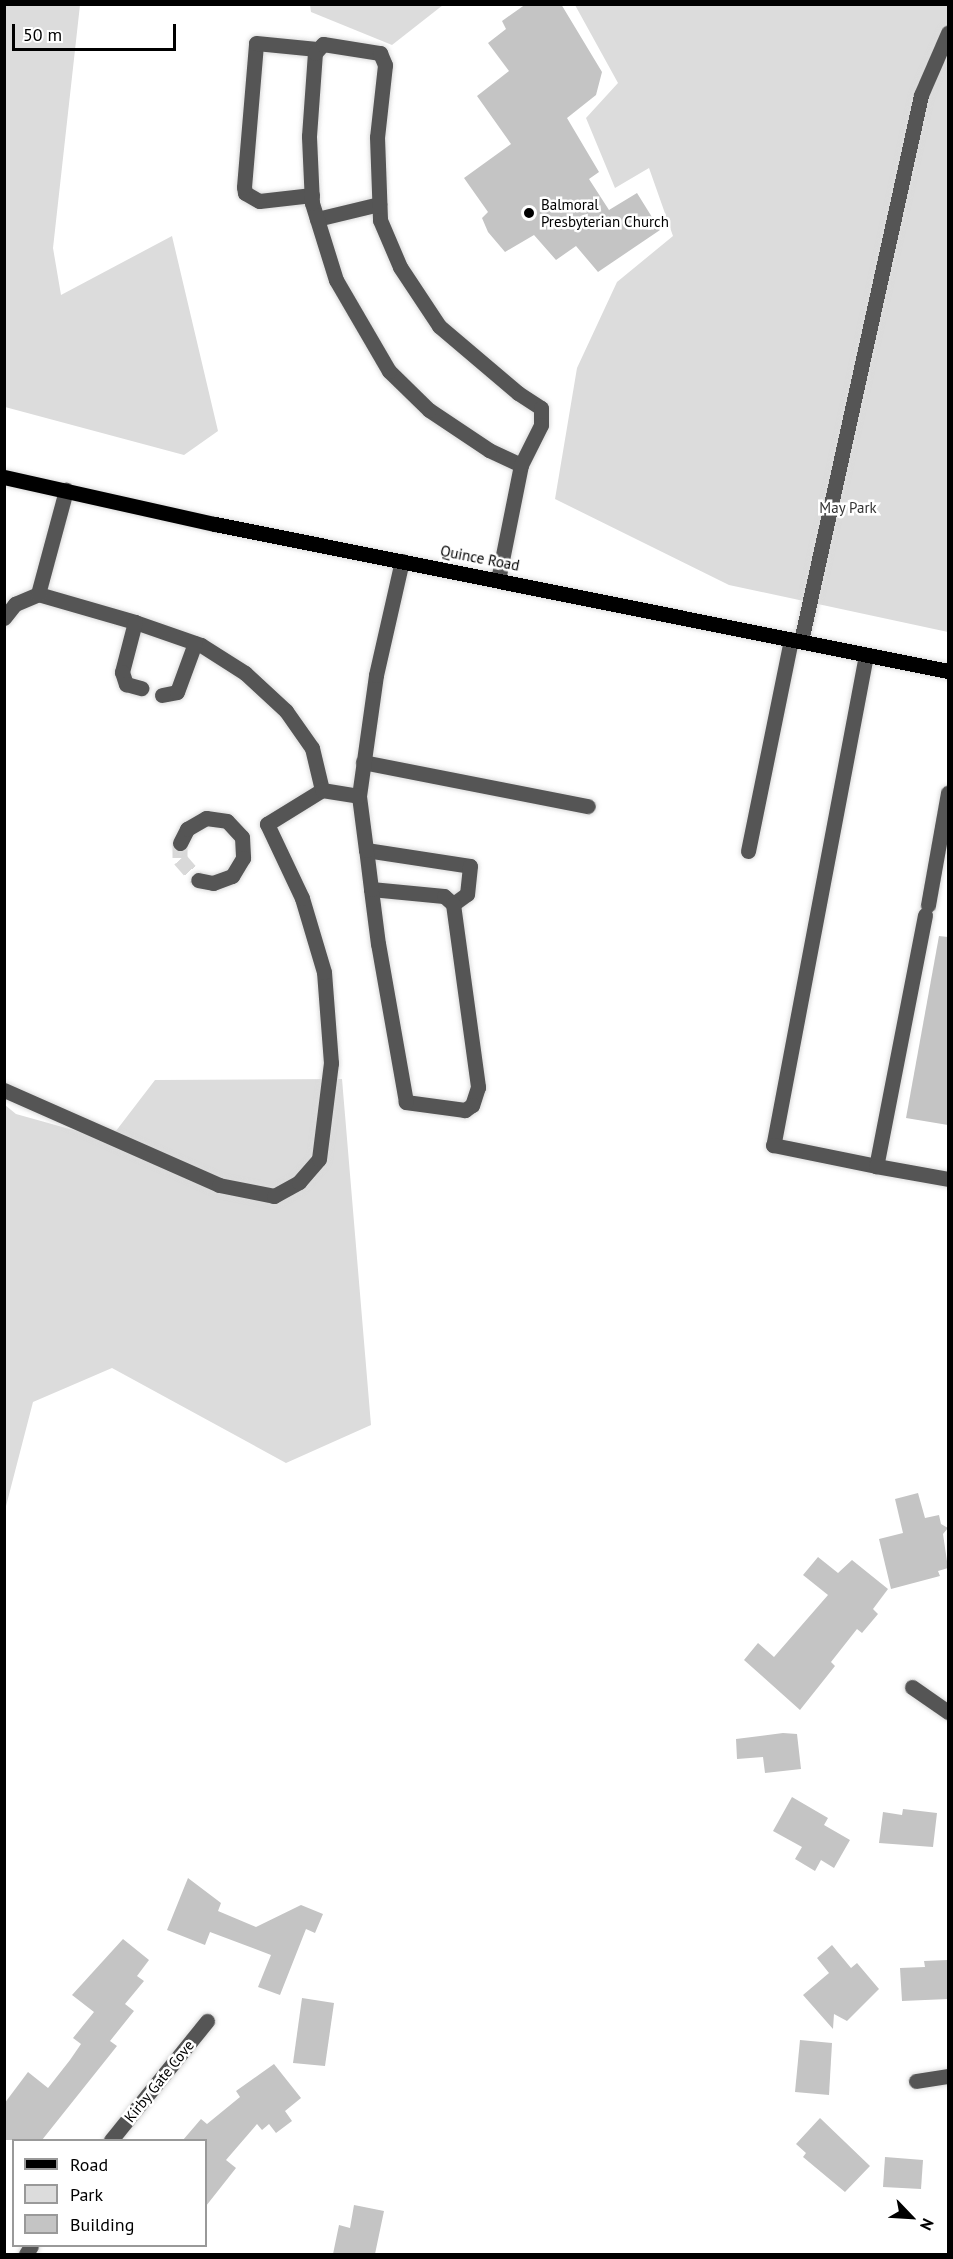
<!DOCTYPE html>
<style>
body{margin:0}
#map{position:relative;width:953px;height:2259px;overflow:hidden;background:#fff;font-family:"PT Sans",sans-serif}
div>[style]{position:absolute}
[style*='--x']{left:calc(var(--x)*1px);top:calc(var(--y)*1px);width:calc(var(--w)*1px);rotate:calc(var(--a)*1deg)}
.green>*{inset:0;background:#dcdcdc}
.building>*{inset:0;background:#c4c4c4}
.minor-tunnel>*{height:15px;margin-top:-7.5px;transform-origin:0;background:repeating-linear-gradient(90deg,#d9d9d9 0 15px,transparent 0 23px)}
.roads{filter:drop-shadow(0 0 2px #dbdbdb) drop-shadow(0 0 2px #dbdbdb)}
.minor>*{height:15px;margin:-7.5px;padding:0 7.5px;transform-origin:7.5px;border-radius:7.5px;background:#555}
.major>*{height:15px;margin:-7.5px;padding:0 7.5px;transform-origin:7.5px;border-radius:7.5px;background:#000}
.dots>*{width:16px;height:16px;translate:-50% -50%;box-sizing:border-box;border:3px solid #fff;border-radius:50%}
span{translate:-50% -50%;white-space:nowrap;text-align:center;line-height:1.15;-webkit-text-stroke:5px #fff;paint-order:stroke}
.poi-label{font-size:15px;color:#000}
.left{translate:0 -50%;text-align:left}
.park-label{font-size:15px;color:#333}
.street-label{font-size:15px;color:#000}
.frame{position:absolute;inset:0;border:6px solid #000;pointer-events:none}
.legend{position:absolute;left:12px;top:2139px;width:195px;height:108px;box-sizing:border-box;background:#fff;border:2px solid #999;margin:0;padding:8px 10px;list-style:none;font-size:18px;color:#000}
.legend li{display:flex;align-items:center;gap:12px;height:30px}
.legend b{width:30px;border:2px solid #999}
.north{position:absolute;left:881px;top:2187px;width:60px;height:60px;-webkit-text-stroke:4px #fff;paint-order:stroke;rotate:115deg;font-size:16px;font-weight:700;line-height:24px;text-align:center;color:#000}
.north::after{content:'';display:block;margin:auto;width:21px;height:27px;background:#000;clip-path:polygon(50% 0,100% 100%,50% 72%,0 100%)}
.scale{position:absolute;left:12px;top:24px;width:164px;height:27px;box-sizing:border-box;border:3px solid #000;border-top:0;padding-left:8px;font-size:18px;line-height:21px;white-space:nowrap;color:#000;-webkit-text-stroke:4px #fff;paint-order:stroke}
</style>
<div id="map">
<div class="green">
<div style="clip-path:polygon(4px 5px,80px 5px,53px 248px,61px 295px,172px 236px,218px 431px,184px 455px,5px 407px)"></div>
<div style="clip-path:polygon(310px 5px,310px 4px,443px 5px,392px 45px,311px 12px)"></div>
<div style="clip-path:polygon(575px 5px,948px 5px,948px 632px,729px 585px,555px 499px,577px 368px,617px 282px,673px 236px,649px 168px,615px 188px,586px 118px,618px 83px)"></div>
<div style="clip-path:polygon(342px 1079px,371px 1425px,286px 1463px,112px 1368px,33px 1402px,5px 1510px,5px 1105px,16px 1114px,109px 1140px,155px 1080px)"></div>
</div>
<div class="building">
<div style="clip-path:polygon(526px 4px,561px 4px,602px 72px,596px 95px,567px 118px,599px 172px,589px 179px,609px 210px,637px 193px,660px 230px,598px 272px,576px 246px,556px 260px,534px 235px,505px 252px,488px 232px,482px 218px,488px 212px,464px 178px,511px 144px,477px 96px,509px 71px,488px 43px,506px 29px,502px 21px)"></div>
<div style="clip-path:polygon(939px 936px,948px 937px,948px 1125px,906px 1118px)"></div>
<div style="clip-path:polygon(918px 1493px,925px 1518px,939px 1515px,941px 1524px,948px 1528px,943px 1534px,948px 1568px,938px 1571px,940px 1576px,891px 1589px,879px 1539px,903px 1533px,895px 1499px)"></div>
<div style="clip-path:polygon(818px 1557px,838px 1573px,852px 1560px,888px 1589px,873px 1609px,878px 1614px,862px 1633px,857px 1629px,831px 1662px,835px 1666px,800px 1710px,744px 1660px,758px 1643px,774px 1657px,828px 1595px,803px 1575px)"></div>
<div style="clip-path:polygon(783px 1733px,797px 1734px,801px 1769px,765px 1773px,763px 1757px,737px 1759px,736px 1739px)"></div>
<div style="clip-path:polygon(792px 1797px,828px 1818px,824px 1825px,850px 1840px,834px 1868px,821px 1860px,815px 1871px,795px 1859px,802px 1847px,773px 1831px)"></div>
<div style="clip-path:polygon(903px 1809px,937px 1813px,933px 1847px,879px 1843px,883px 1812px,902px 1815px)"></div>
<div style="clip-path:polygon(188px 1878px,221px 1903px,218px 1911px,256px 1927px,301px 1905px,323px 1914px,315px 1933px,306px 1929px,280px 1995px,258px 1987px,271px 1955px,210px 1932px,205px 1945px,167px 1930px)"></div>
<div style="clip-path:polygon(123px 1939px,149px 1960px,137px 1976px,144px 1981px,125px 2004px,134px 2011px,110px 2041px,117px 2046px,42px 2140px,4px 2140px,4px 2104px,28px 2072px,48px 2088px,70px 2060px,81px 2044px,73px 2038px,94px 2012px,72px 1995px)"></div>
<div style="clip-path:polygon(832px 1945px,851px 1968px,857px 1963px,879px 1989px,847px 2021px,834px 2014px,833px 2029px,803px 1995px,829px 1973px,817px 1958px)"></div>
<div style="clip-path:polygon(948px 1960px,948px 1999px,902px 2001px,900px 1968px,925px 1967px,924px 1961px)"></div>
<div style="clip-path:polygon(302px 1998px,334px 2003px,325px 2066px,293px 2063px)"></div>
<div style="clip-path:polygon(800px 2040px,832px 2043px,829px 2095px,795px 2092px)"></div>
<div style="clip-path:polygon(274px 2064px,301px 2098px,285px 2111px,292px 2121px,276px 2133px,269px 2124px,262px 2130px,257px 2124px,226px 2160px,236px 2168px,206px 2206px,206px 2140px,183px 2140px,201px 2119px,207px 2124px,240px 2097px,236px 2091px)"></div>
<div style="clip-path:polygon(820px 2118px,870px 2166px,845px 2192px,803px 2157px,806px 2153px,796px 2144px)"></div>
<div style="clip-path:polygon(885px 2157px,923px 2160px,921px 2189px,883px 2187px)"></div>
<div style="clip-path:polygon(354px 2205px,384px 2211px,375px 2254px,333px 2254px,339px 2225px,350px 2228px)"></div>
</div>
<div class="minor-tunnel">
<div style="--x:180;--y:843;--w:16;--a:90"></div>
<div style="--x:180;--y:859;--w:28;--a:49"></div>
</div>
<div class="roads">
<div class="minor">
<div style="--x:312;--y:195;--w:53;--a:173.5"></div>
<div style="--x:259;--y:201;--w:16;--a:-150"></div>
<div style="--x:245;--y:193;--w:6;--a:-99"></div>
<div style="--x:244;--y:187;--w:144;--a:-85.2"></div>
<div style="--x:256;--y:43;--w:61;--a:5.6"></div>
<div style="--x:317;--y:219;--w:64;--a:-13.6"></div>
<div style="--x:498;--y:580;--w:117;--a:-78.7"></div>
<div style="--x:521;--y:465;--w:35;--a:-155"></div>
<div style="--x:489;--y:450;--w:72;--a:-146.3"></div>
<div style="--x:429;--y:410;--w:56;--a:-135.7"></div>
<div style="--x:389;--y:371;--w:105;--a:-120.2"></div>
<div style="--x:336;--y:280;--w:81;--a:-107.3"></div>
<div style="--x:312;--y:203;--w:67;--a:-92.6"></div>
<div style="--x:309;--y:136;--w:83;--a:-85.9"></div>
<div style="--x:315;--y:53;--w:12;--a:-48"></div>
<div style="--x:323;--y:44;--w:58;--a:9"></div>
<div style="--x:380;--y:53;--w:13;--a:67"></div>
<div style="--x:385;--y:65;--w:72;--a:96.3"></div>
<div style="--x:377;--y:137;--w:83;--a:87.9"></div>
<div style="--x:380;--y:220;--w:51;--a:66.9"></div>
<div style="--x:400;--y:267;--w:71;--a:56.5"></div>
<div style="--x:439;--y:326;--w:104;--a:40.3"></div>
<div style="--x:518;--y:393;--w:27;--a:33"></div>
<div style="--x:541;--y:408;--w:17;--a:90"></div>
<div style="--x:541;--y:425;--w:45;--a:116.6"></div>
<div style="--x:38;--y:594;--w:101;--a:16.1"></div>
<div style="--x:135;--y:622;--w:70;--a:19.2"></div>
<div style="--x:201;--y:645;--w:52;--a:32.5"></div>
<div style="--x:245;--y:673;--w:56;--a:42.8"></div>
<div style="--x:286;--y:711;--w:45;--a:54.9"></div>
<div style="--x:312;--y:748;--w:43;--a:76.6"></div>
<div style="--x:4;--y:618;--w:18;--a:-52"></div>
<div style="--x:15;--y:604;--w:25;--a:-23"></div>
<div style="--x:38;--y:594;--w:108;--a:-74.9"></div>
<div style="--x:135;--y:622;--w:52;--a:104.6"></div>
<div style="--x:122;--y:672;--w:13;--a:72"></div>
<div style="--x:126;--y:684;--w:16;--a:15"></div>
<div style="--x:801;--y:641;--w:559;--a:-77.6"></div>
<div style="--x:921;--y:95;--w:68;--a:-66.5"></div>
<div style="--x:866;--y:655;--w:499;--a:100.7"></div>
<div style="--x:773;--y:1145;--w:105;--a:11.5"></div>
<div style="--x:162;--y:695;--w:15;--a:-11"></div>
<div style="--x:177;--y:692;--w:52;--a:-69.8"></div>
<div style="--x:363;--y:762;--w:229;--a:11.1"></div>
<div style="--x:180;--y:843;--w:16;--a:-63"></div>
<div style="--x:187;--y:829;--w:22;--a:-30"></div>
<div style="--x:206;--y:818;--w:21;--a:8"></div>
<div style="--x:227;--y:821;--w:22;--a:47"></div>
<div style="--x:242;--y:837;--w:21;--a:87"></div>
<div style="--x:243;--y:858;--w:21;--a:121"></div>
<div style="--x:232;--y:876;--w:20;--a:160"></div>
<div style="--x:213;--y:883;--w:15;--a:-169"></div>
<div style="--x:366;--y:850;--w:105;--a:8.7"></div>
<div style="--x:470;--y:866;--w:28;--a:96"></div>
<div style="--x:467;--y:894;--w:17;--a:144"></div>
<div style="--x:748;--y:851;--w:216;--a:-78.5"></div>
<div style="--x:371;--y:889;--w:73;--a:5.5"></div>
<div style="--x:444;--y:896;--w:12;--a:42"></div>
<div style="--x:453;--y:904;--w:185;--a:82.2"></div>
<div style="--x:478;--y:1087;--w:19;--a:108"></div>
<div style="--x:472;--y:1105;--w:9;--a:144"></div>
<div style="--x:465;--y:1110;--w:60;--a:-172.3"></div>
<div style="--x:406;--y:1102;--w:160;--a:-100"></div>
<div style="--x:378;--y:944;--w:55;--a:-97.3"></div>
<div style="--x:371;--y:889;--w:39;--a:-97"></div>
<div style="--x:366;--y:850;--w:54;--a:-97.4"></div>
<div style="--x:359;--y:796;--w:122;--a:-82"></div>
<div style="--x:376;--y:675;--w:117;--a:-77.2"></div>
<div style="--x:928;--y:905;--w:114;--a:-79.9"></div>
<div style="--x:925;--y:915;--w:256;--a:101"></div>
<div style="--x:876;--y:1166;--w:73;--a:10.2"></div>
<div style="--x:4;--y:1090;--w:235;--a:23.8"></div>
<div style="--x:219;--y:1185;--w:56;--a:11.3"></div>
<div style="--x:274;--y:1196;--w:29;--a:-29"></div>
<div style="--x:299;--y:1182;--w:30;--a:-49"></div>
<div style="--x:319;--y:1159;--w:97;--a:-82.9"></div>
<div style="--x:331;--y:1063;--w:91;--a:-94.4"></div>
<div style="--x:324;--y:972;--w:77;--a:-106.6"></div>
<div style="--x:302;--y:898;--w:82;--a:-115.3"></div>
<div style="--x:267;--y:824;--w:65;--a:-31.7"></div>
<div style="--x:322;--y:790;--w:37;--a:9"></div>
<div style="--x:912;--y:1687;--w:44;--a:34.8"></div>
<div style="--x:916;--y:2081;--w:32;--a:-9"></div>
<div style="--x:111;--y:2140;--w:153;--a:-51.1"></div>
<div style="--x:26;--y:2254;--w:9;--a:-58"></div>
</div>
<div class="major">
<div style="--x:4;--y:477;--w:216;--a:12.6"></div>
<div style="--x:215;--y:524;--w:748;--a:11.34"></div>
</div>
</div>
<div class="dots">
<div style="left:529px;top:213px;background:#000"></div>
</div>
<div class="poi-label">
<span class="left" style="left:541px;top:213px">Balmoral<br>Presbyterian Church</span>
</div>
<div class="park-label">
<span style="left:848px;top:508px">May Park</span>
</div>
<div class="street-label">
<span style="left:480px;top:558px;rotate:11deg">Quince Road</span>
<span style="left:159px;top:2081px;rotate:-51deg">Kirby Gate Cove</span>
</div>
<div class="frame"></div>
<ul class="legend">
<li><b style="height:8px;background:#000"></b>Road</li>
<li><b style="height:16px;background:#dcdcdc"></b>Park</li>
<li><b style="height:16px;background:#c4c4c4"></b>Building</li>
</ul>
<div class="north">N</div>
<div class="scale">50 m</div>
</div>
